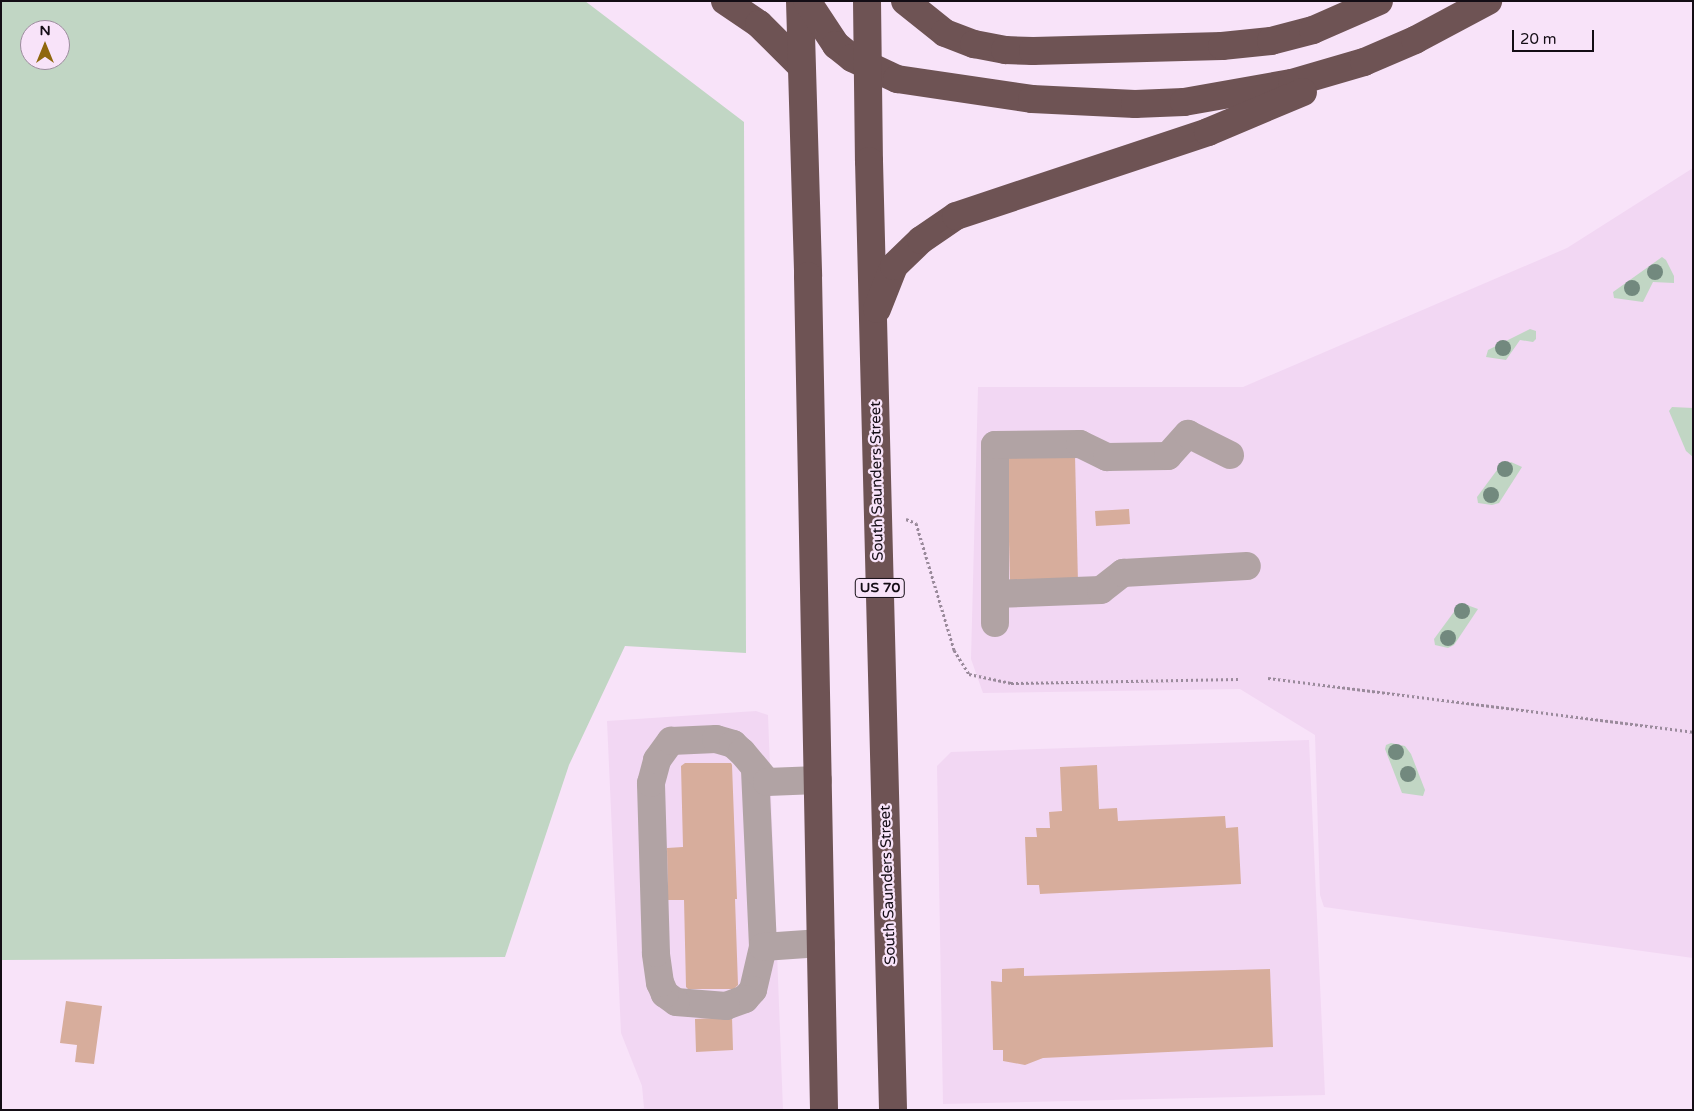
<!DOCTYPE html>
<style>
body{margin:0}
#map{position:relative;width:1694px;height:1111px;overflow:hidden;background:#f8e3f9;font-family:"Varela Round",sans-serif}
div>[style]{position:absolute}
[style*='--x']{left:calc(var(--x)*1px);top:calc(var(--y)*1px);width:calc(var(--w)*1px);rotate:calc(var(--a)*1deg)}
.built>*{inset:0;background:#f2d7f3}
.green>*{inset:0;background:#c1d6c4}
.building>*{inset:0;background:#d7ad9c}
.path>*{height:3px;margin-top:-1.5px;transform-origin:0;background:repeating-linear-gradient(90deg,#9a8a9b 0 2.5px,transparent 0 5px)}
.minor>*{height:28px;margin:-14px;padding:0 14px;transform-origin:14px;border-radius:14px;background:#b1a3a4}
.highway>*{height:28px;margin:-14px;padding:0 14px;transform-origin:14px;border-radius:14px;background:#6e5354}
.trees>*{width:16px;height:16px;margin:-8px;border-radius:50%;background:#72897e}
span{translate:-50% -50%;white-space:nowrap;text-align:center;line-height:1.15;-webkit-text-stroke:4.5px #f8e3f9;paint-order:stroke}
.shield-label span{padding:1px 4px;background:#f8e3f9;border:1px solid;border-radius:4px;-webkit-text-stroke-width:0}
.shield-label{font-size:14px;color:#140d15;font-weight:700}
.street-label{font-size:15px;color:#140d15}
.frame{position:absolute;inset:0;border:2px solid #140d15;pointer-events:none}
.north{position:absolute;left:20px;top:20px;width:50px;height:50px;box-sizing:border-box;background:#f8e3f9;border:1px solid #9d8d9e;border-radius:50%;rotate:0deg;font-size:14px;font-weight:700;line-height:20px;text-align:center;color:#140d15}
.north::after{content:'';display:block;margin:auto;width:18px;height:22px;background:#8f670d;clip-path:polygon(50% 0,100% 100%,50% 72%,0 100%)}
.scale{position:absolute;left:1512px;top:30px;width:82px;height:22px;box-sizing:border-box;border:2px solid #140d15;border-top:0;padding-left:6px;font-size:15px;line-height:18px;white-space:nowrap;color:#140d15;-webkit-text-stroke:4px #f8e3f9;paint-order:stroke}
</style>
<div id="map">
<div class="built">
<div style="clip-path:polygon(1693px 168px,1693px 958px,1324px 907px,1320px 895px,1315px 735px,1240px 689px,983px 693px,971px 659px,978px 387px,1243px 387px,1567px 248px)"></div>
<div style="clip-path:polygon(756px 711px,768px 715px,783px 1110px,635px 1110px,644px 1108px,642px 1086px,621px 1033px,607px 721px)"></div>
<div style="clip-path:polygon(1309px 740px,1325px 1095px,943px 1104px,937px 766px,951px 752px)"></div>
</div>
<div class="green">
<div style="clip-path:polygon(evenodd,1px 1px,585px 1px,744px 122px,746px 653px,625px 646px,569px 765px,505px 957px,1px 960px,1px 1px,30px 30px,60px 30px,60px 60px,30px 60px,30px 30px)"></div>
<div style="clip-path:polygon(1662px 257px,1666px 260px,1674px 276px,1674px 283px,1653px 282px,1643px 302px,1614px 298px,1613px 292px)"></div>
<div style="clip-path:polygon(1530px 329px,1536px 331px,1536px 339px,1533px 342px,1520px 340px,1506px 360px,1486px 357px,1488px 350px)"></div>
<div style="clip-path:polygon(1672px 407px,1693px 408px,1693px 457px,1686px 451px,1669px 411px)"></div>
<div style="clip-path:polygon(1511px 462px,1522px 467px,1499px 503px,1492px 505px,1478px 503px,1477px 497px,1500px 466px)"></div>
<div style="clip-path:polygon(1459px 605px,1467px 605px,1478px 609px,1454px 645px,1448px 648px,1435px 645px,1434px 639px)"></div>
<div style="clip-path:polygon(1391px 743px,1405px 746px,1411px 754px,1425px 790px,1423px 796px,1402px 793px,1385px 749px,1386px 745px)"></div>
</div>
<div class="building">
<div style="clip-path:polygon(1075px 455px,1078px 583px,1010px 584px,1007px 456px)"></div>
<div style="clip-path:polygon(1129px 509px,1130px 524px,1096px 526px,1095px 511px)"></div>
<div style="clip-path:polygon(685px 763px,731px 763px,732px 765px,737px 899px,735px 899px,738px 985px,734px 989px,688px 989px,686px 987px,684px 900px,668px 900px,667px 848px,683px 847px,681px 766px)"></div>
<div style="clip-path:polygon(1097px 765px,1099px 809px,1117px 808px,1118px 821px,1225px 816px,1226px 828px,1238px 827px,1241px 884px,1040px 894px,1039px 885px,1027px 885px,1025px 837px,1037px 837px,1036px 828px,1050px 828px,1049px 812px,1062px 811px,1060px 767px)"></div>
<div style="clip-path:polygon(1024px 968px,1024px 976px,1270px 969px,1273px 1047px,1043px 1058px,1025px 1065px,1003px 1061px,1003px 1050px,993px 1050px,991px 981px,1002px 982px,1002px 969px)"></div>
<div style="clip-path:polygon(66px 1001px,102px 1006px,94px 1064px,75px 1062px,77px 1045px,60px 1043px)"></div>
<div style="clip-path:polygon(732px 1017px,733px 1050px,696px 1052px,695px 1019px)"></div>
</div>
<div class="path">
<div style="--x:906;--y:519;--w:11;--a:22"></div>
<div style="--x:916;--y:523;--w:133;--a:73.3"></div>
<div style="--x:954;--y:650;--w:28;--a:58"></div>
<div style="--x:969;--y:674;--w:43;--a:12.1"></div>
<div style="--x:1011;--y:683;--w:227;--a:-1"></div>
<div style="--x:1268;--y:678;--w:428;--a:7.2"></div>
</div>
<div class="minor">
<div style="--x:995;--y:594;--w:106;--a:-2.2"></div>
<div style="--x:1101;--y:590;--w:28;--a:-38"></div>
<div style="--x:1123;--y:573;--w:124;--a:-3.2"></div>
<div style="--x:995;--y:623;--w:178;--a:-90"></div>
<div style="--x:995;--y:445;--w:85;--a:-0.7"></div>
<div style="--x:1080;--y:444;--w:30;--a:26"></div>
<div style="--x:1107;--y:457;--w:61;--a:-0.9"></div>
<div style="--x:1168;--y:456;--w:30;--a:-48"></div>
<div style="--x:1188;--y:434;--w:47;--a:26.6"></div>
<div style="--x:755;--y:770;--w:177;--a:87.4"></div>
<div style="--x:763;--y:947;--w:44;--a:103.1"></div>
<div style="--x:753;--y:990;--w:12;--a:132"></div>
<div style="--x:745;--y:999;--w:20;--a:160"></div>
<div style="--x:726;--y:1006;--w:50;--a:-175.4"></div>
<div style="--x:676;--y:1002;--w:14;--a:-144"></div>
<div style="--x:665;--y:994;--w:12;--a:-114"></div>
<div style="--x:660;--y:983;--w:30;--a:-98"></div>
<div style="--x:656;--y:953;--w:170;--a:-91.7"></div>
<div style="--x:651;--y:783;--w:24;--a:-75"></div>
<div style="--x:657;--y:760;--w:24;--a:-54"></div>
<div style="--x:671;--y:741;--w:45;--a:-2.5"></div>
<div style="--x:716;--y:739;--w:18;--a:16"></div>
<div style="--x:733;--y:744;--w:12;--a:42"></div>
<div style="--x:742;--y:752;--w:39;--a:50"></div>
<div style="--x:767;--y:782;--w:51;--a:-2.2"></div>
<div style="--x:763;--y:947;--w:58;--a:-3.9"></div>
</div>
<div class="highway">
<div style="--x:725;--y:1;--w:41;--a:34.1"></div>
<div style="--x:759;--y:24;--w:59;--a:45"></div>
<div style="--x:800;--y:1;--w:275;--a:88.3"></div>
<div style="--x:808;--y:276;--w:834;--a:88.9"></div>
<div style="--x:807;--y:1;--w:53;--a:56.6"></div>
<div style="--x:836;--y:45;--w:21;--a:39"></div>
<div style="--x:852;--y:58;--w:50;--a:25"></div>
<div style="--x:897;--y:79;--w:136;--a:8.4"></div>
<div style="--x:1032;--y:99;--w:103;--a:2.8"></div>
<div style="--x:1135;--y:104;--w:49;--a:-2.3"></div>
<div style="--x:1184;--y:102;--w:110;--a:-10"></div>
<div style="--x:1292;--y:83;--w:75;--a:-16.3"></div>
<div style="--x:1364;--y:62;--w:56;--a:-23.3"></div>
<div style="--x:1415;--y:40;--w:83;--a:-28.1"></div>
<div style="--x:867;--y:1;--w:160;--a:89.3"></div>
<div style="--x:869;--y:161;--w:949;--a:88.55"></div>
<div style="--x:905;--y:1;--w:51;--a:38.7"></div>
<div style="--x:945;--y:33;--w:31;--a:21"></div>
<div style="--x:974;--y:44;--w:32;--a:11"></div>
<div style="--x:1005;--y:50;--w:28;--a:2"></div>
<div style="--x:1033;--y:51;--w:189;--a:-1.5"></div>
<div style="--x:1222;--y:46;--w:49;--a:-5.8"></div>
<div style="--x:1271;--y:41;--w:43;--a:-14.7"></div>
<div style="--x:1313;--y:30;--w:72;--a:-23.7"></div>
<div style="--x:877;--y:309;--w:46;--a:-68.4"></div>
<div style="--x:894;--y:266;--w:37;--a:-44"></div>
<div style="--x:921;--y:240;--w:42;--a:-34.4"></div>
<div style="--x:956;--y:216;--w:266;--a:-18.4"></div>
<div style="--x:1208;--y:132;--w:103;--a:-22.8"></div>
</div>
<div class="trees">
<div style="left:1655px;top:272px"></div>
<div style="left:1632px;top:288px"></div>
<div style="left:1503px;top:348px"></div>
<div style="left:1505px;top:469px"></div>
<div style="left:1491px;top:495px"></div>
<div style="left:1462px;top:611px"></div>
<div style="left:1448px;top:638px"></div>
<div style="left:1396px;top:752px"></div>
<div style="left:1408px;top:774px"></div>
</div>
<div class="shield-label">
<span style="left:880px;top:588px">US 70</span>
</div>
<div class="street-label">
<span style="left:877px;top:481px;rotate:-91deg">South Saunders Street</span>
<span style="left:888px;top:885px;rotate:-92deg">South Saunders Street</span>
</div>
<div class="frame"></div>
<div class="north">N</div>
<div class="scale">20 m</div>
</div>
